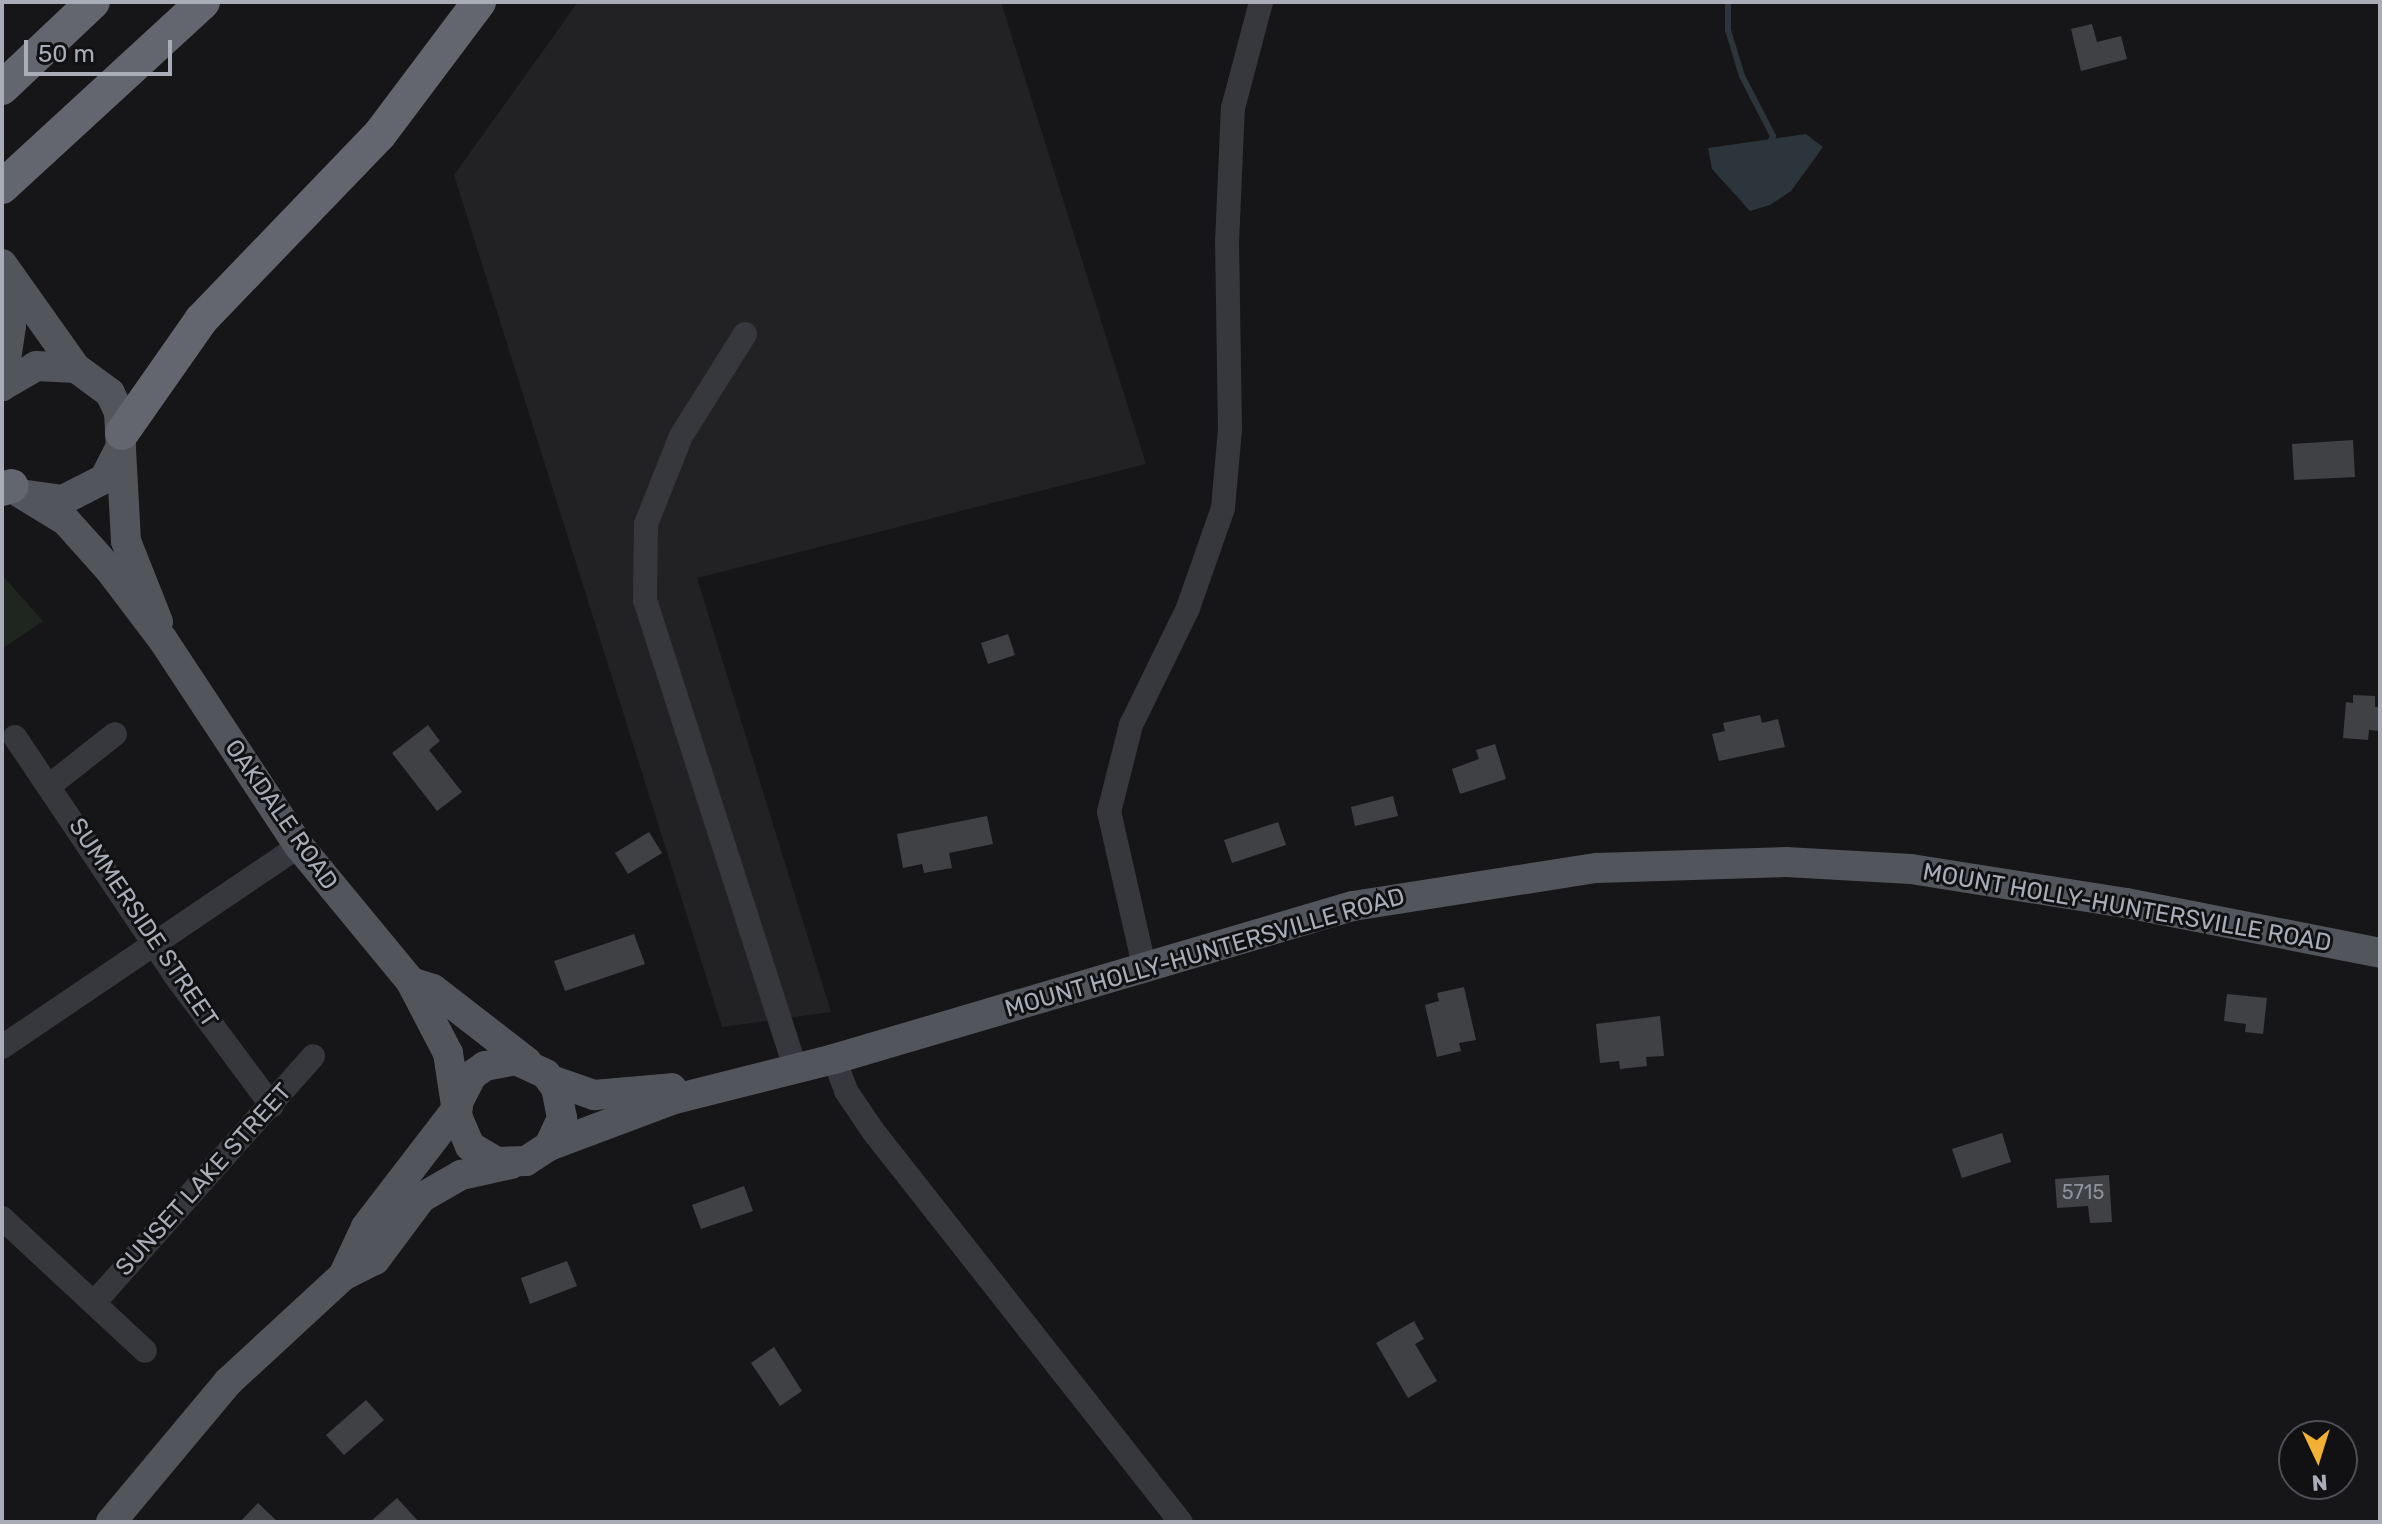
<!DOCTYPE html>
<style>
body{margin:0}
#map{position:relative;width:2382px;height:1524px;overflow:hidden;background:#161618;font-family:Rubik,sans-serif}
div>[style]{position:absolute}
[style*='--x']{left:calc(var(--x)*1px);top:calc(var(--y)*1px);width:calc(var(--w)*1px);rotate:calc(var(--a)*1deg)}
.built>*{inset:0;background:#222225}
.green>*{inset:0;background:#1e261f}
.water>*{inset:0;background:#2c353c}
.stream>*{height:6px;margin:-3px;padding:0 3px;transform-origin:3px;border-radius:3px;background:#2c353c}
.building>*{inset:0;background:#404145}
.minor>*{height:24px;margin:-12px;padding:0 12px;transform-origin:12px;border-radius:12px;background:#37383d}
.major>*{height:30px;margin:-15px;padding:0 15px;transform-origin:15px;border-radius:15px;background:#53555c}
.highway>*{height:34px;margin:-17px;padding:0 17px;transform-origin:17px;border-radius:17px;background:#63666e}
span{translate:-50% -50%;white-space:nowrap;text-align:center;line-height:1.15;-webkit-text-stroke:6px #111113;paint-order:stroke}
.number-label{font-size:20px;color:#8e929b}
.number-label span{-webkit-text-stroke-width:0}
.street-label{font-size:24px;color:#a8adb8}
.frame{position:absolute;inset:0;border:4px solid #a8adb8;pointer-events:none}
.north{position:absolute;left:2278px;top:1420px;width:80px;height:80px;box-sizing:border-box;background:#111113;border:2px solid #4d4f55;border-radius:50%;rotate:176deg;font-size:22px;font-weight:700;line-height:32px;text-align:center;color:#a8adb8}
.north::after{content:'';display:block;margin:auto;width:28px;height:36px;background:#f2b134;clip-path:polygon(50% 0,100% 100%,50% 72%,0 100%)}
.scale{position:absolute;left:24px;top:40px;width:148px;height:36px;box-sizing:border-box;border:4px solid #a8adb8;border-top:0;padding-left:10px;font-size:24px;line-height:28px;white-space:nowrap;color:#a8adb8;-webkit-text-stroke:6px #111113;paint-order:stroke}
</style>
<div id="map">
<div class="built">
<div style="clip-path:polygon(578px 2px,1001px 2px,1146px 464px,697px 578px,831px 1012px,722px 1027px,454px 175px)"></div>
</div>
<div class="green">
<div style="clip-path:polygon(2px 575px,43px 621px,2px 649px)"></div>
</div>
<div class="water">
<div style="clip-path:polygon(1806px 134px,1823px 147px,1791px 191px,1770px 205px,1750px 211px,1712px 169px,1708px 148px)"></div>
</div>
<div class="stream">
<div style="--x:1728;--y:2;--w:28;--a:90"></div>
<div style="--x:1728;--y:30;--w:48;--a:73.1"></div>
<div style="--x:1742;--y:76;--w:68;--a:62.7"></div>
<div style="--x:1773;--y:136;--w:7;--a:117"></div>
</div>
<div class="building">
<div style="clip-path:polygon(2092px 24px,2097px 42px,2121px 36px,2127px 59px,2081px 71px,2071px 29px)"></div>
<div style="clip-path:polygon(2353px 440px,2355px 477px,2294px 480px,2292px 444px)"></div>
<div style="clip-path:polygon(1008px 634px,1015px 655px,988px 664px,981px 643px)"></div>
<div style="clip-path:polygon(2353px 695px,2375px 696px,2375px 707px,2380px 707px,2380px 731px,2369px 730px,2368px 740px,2343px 738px,2346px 702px,2353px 703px)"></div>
<div style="clip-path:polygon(1760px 715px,1762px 723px,1778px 719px,1785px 747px,1719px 761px,1712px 734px,1725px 731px,1723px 723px)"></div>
<div style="clip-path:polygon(428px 725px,440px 741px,429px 750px,462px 792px,437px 811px,392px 753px)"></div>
<div style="clip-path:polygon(1495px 744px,1506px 779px,1460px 794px,1452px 769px,1479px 759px,1476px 750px)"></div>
<div style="clip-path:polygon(1393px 796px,1398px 816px,1355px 826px,1351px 807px)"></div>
<div style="clip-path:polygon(987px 816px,993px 844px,949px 853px,952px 868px,924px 873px,922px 864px,903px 868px,897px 834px)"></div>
<div style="clip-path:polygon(1278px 822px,1286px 845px,1232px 863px,1224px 840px)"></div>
<div style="clip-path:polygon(649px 832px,662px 853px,628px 874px,615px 853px)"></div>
<div style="clip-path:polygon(634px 934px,645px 964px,565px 991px,554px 961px)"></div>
<div style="clip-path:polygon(1464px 987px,1476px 1040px,1459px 1043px,1461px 1051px,1437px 1057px,1425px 1005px,1439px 1001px,1437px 993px)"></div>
<div style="clip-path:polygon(2227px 994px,2267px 998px,2263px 1034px,2245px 1032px,2246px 1024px,2224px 1021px)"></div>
<div style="clip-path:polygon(1660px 1016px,1664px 1056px,1646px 1057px,1647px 1066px,1620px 1069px,1619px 1061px,1600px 1063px,1596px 1024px)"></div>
<div style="clip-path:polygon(2002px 1133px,2011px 1162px,1962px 1178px,1952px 1149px)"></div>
<div style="clip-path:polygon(2109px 1175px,2112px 1222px,2090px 1223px,2088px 1206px,2057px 1208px,2055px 1179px)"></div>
<div style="clip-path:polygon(744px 1186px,753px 1211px,701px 1229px,692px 1205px)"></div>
<div style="clip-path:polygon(567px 1261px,577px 1286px,530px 1304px,521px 1278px)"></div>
<div style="clip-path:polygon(1414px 1321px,1424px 1339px,1415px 1344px,1437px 1381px,1408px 1398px,1376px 1343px)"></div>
<div style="clip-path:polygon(774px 1347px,802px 1391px,780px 1406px,751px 1363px)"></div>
<div style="clip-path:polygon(366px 1400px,384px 1420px,344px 1455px,326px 1435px)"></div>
<div style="clip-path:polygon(397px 1498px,419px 1522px,370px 1522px)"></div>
<div style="clip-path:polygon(258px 1503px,278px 1522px,240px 1522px)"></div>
</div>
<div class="minor">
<div style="--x:745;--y:334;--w:120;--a:122.1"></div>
<div style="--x:681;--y:436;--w:95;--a:111.7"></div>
<div style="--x:646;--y:524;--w:76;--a:90.8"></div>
<div style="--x:645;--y:600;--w:493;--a:72.2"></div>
<div style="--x:15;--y:737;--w:285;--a:56.1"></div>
<div style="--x:174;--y:974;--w:164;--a:53.4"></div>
<div style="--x:49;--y:786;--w:84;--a:-38.2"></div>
<div style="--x:1145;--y:970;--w:162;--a:-102.8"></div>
<div style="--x:1109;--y:812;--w:90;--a:-75.8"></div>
<div style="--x:1131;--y:725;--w:130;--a:-64"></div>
<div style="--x:1188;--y:608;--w:106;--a:-70.7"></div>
<div style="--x:1223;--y:508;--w:78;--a:-84.9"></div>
<div style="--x:1230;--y:430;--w:187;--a:-90.9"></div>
<div style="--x:1227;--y:243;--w:135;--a:-87.5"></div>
<div style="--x:1233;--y:108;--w:110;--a:-75.2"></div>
<div style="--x:2;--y:1047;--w:359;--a:-34.1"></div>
<div style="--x:834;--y:1059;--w:34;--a:69"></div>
<div style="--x:846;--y:1091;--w:48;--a:56"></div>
<div style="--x:873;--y:1131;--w:498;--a:51.8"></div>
<div style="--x:2;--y:1218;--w:195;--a:42.9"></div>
<div style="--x:94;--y:1303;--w:330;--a:-48.4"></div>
</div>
<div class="major">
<div style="--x:2;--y:264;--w:128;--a:54.6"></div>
<div style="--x:2;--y:288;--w:39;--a:77"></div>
<div style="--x:11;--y:326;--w:61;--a:98.5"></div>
<div style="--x:2;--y:386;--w:39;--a:-30"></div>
<div style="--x:36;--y:366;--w:40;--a:2.9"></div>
<div style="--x:76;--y:368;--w:42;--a:36.3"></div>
<div style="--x:110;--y:393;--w:21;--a:65"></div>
<div style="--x:119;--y:412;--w:34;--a:87"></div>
<div style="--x:121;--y:446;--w:37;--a:117"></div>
<div style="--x:104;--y:479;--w:46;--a:152.9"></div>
<div style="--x:63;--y:500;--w:34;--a:-172"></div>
<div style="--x:121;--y:449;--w:92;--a:86.9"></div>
<div style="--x:126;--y:541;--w:87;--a:68.4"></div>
<div style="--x:17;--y:491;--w:57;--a:31.5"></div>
<div style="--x:66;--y:521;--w:64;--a:48.1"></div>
<div style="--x:109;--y:569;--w:89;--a:52.7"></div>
<div style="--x:163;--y:640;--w:247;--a:56.6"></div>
<div style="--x:299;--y:846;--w:176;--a:50.5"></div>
<div style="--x:411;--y:982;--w:80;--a:62.5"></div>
<div style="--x:448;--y:1053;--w:66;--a:81.3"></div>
<div style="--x:458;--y:1118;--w:30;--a:67"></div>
<div style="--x:470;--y:1146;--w:31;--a:31"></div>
<div style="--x:497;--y:1162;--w:29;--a:-2"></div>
<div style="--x:526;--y:1161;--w:27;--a:-33"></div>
<div style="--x:549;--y:1146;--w:31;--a:-65"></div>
<div style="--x:562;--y:1118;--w:31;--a:-101"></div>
<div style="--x:556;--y:1088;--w:17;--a:-126"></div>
<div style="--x:546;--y:1074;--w:33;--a:-155"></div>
<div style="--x:516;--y:1060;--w:32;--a:169"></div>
<div style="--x:485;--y:1066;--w:16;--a:145"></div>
<div style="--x:472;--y:1075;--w:31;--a:117"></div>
<div style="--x:411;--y:982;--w:23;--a:18"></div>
<div style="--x:433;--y:989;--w:119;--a:37.8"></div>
<div style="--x:551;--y:1080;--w:46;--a:19.2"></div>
<div style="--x:594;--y:1095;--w:78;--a:-5.1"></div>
<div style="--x:549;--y:1146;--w:134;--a:-20.5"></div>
<div style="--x:675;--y:1099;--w:164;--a:-14.1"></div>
<div style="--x:834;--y:1059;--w:541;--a:-16.43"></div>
<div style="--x:1353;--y:906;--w:247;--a:-8.9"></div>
<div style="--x:1597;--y:868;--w:189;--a:-1.8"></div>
<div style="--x:1786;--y:862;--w:125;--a:3.2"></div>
<div style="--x:1911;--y:869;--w:218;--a:9"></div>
<div style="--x:2126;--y:903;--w:259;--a:11.1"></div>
<div style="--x:343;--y:1276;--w:36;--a:-27"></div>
<div style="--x:375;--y:1260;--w:77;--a:-53.4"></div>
<div style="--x:421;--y:1198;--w:46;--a:-29.9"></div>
<div style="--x:461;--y:1175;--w:51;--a:-12.4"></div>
<div style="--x:111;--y:1522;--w:182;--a:-50.1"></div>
<div style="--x:228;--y:1382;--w:156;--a:-42.7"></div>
<div style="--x:343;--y:1276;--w:54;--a:-64.9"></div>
<div style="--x:366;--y:1227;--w:151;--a:-52.5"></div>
</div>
<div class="highway">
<div style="--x:2;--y:88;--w:125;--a:-43.4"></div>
<div style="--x:2;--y:187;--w:273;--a:-42.6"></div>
<div style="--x:122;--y:433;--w:138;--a:-55"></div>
<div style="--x:201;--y:320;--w:258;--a:-46.1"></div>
<div style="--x:380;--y:134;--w:165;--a:-53.1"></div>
<div style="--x:2;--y:489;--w:10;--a:-17"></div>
</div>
<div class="number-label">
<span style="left:2083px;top:1192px">5715</span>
</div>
<div class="street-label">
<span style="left:281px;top:815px;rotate:55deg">OAKDALE ROAD</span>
<span style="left:2127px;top:908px;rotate:10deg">MOUNT HOLLY-HUNTERSVILLE ROAD</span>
<span style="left:143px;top:923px;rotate:56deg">SUMMERSIDE STREET</span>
<span style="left:1205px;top:953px;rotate:-16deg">MOUNT HOLLY-HUNTERSVILLE ROAD</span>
<span style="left:204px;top:1180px;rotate:-48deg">SUNSET LAKE STREET</span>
</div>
<div class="frame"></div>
<div class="north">N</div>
<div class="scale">50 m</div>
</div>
